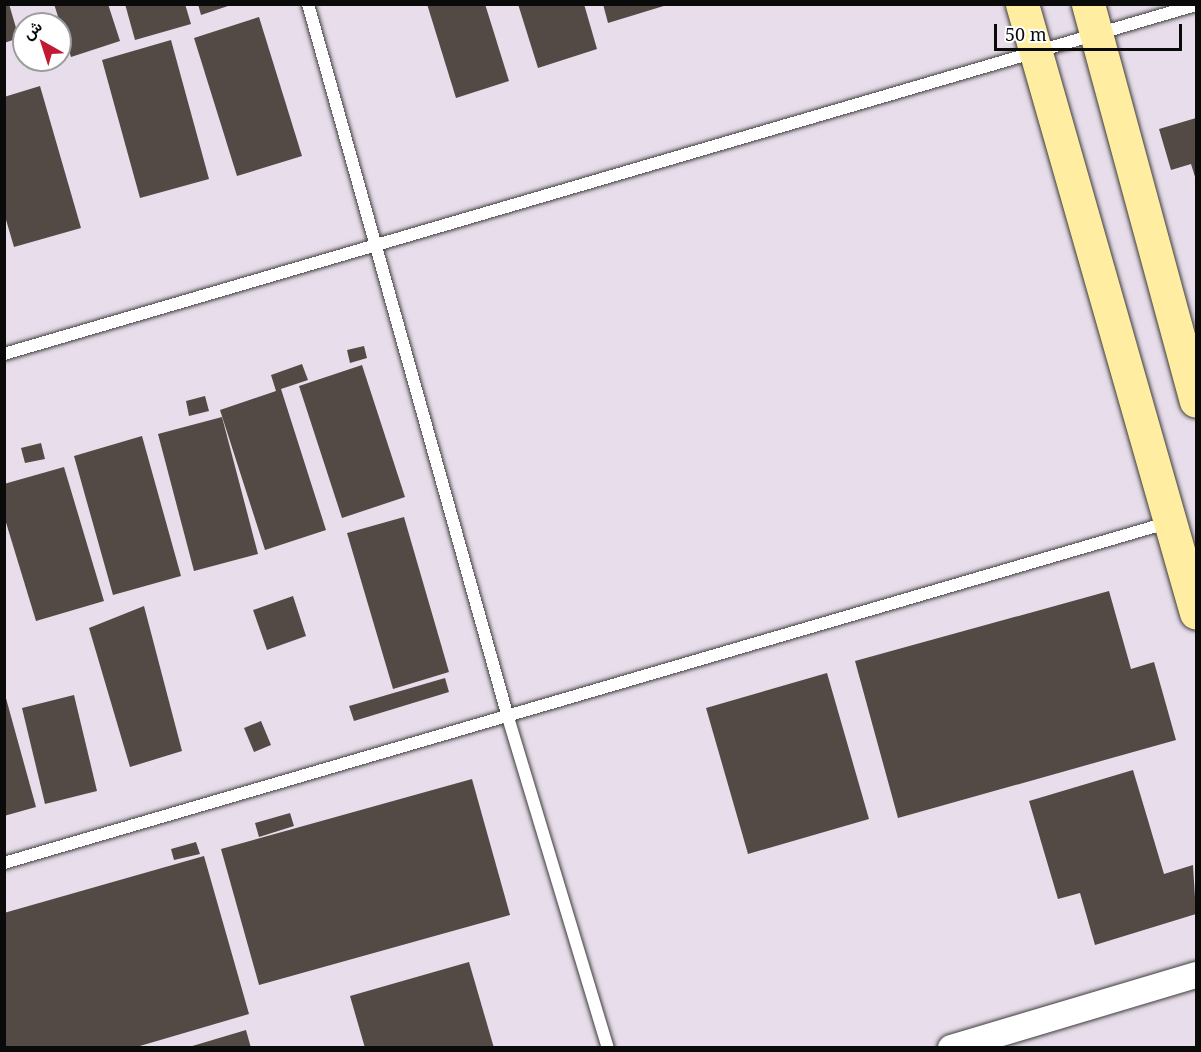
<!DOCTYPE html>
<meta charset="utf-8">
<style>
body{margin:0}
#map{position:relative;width:1201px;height:1052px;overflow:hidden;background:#fff8e7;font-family:"Noto Serif",Vazirmatn,serif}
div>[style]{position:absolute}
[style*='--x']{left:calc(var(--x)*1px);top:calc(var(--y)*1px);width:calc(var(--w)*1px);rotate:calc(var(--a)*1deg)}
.industrial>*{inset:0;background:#e8ddea}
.building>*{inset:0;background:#534a46}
.roads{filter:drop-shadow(0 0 2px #3d3d3d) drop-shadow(0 0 2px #3d3d3d)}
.lane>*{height:12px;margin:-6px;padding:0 6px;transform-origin:6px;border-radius:6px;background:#fff}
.street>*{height:26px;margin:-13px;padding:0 13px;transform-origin:13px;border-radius:13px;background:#fff}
.secondary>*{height:33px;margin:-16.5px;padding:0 16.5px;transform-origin:16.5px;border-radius:16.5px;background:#ffeda2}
span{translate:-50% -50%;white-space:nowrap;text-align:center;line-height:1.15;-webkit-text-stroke:6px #fff;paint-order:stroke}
.frame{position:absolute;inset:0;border:6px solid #0a0a0a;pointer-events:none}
.north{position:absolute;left:12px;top:12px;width:60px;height:60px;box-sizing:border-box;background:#fff;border:2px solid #9d9d9d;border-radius:50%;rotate:321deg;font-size:16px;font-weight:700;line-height:24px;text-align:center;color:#0a0a0a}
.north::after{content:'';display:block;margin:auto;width:21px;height:27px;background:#c21a30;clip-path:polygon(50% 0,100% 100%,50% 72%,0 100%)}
.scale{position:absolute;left:994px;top:24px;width:188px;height:27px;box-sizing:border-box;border:3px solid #0a0a0a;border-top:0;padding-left:8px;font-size:18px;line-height:21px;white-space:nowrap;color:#0a0a0a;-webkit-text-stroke:4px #fff;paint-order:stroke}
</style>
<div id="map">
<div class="industrial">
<div style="clip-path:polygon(evenodd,5px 5px,1196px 5px,1196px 1047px,5px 1047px,5px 5px,24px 24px,60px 24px,60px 60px,24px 60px,24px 24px)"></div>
</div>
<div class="building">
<div style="clip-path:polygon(9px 4px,19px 38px,4px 43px,4px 5px)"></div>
<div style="clip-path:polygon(54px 4px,108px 4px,120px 41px,71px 57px)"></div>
<div style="clip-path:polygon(125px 4px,185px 4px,191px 24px,135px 40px)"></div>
<div style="clip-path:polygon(198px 4px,231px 4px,231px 5px,201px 15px)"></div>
<div style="clip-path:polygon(427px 4px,485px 4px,509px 81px,456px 98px)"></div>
<div style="clip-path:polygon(518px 4px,584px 4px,597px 49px,538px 68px)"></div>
<div style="clip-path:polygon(603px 4px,667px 4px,667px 5px,608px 23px)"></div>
<div style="clip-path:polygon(259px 17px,302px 156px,237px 176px,194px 38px)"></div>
<div style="clip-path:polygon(171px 40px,209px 179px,140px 198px,102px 60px)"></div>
<div style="clip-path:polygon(40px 86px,81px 228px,14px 247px,4px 213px,4px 97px)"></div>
<div style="clip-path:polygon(1196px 118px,1196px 180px,1191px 164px,1171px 170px,1159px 129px)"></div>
<div style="clip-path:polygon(364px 346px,367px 358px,350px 363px,347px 350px)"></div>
<div style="clip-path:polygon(302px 364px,308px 380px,281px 389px,326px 530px,265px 550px,220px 410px,276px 391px,271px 375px)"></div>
<div style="clip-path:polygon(362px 365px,405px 497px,342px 518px,299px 386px)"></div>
<div style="clip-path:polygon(205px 396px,209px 411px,189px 416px,186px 401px)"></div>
<div style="clip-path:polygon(222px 417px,258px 554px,194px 571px,158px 434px)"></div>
<div style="clip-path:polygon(142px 436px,181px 576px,113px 595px,74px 456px)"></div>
<div style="clip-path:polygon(41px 443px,45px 459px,25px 463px,21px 448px)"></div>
<div style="clip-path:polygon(64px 467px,104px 601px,36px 621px,4px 516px,4px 484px)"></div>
<div style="clip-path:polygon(404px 517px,449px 672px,393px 689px,347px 533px)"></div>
<div style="clip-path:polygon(1109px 591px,1131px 669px,1154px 662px,1176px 740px,898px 818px,855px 661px)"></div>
<div style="clip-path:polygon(293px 596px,306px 636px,267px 650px,253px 610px)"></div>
<div style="clip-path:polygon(144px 606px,182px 751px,130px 767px,89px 628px)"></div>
<div style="clip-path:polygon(827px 673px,869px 819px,748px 854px,706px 708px)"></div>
<div style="clip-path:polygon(445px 678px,449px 692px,354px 721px,349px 706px)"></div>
<div style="clip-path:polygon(4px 691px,36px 807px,4px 816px)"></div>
<div style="clip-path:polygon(74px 695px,97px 791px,45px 804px,22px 708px)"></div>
<div style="clip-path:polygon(261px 721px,271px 745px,254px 752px,244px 728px)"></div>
<div style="clip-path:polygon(1133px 770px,1164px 874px,1193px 865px,1196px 914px,1095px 945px,1080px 893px,1058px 899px,1029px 801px)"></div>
<div style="clip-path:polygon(472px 779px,510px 915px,259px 985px,221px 849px)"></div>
<div style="clip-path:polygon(290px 813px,294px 826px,259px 837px,255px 823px)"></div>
<div style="clip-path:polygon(196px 842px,200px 854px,174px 860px,171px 849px)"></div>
<div style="clip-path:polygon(204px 856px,249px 1014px,133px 1048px,4px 1048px,4px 913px)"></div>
<div style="clip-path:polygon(469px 962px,494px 1048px,365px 1048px,350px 996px)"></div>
<div style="clip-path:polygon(246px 1030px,251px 1048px,189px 1048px,189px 1047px)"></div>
</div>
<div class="roads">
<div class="lane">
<div style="--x:308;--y:4;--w:737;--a:74.34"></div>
<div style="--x:507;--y:714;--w:349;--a:73.2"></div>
<div style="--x:4;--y:354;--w:1242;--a:-16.32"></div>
<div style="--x:4;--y:863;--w:1215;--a:-16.3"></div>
</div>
<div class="street">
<div style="--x:951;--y:1048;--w:256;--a:-16.6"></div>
</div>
<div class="secondary">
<div style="--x:1022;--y:4;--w:633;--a:74.05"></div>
<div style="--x:1088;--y:4;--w:411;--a:74.8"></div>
</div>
</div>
<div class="frame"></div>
<div class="north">ش</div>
<div class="scale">50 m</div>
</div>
